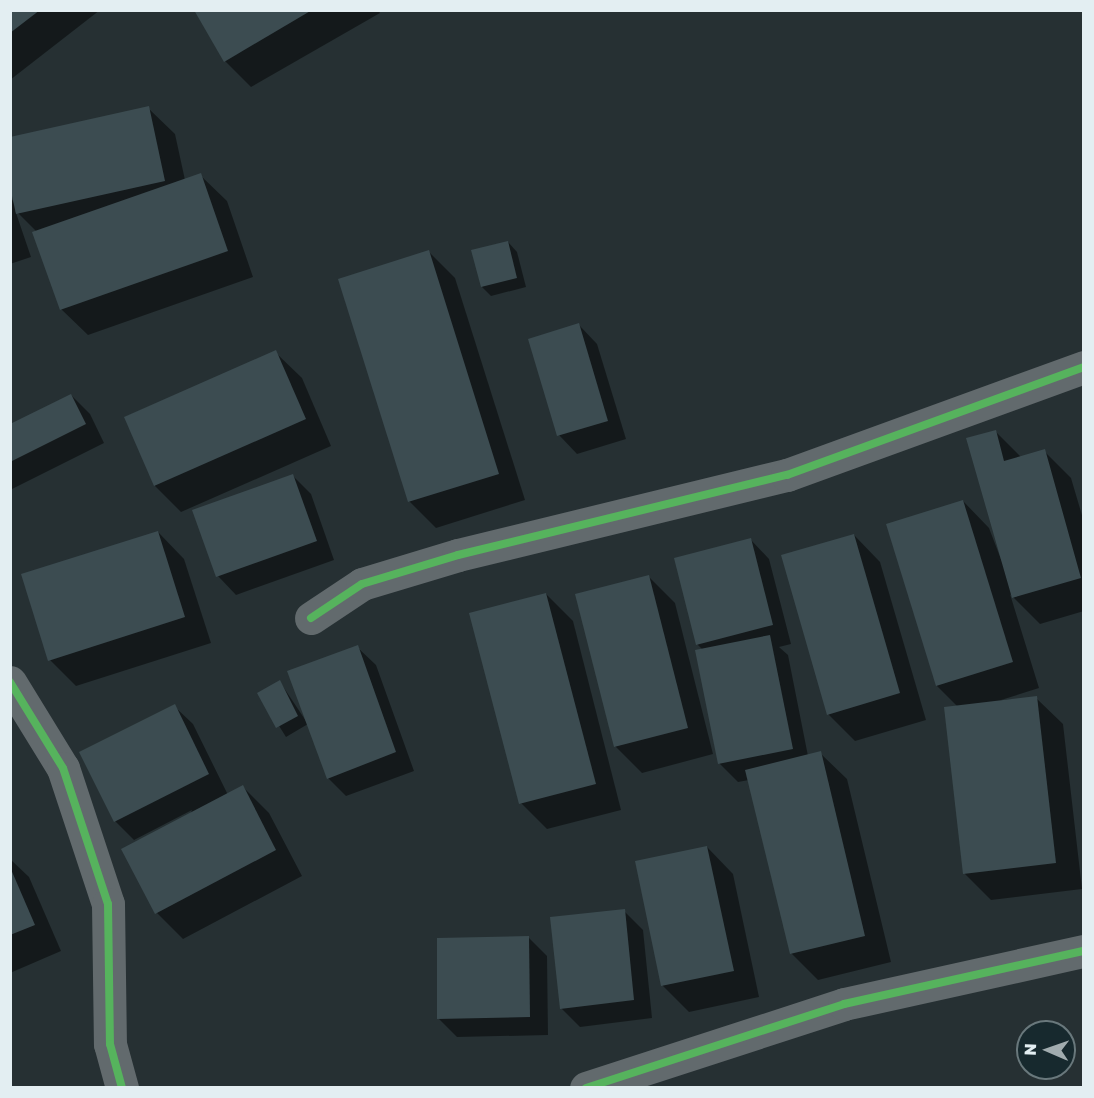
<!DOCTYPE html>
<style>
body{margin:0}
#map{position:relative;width:1094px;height:1098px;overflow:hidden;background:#263033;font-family:"Golos Text",sans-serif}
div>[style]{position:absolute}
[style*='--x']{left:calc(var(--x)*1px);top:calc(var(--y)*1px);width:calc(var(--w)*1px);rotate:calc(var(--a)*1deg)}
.shadow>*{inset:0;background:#0007}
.building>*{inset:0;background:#3c4c51}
.street>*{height:33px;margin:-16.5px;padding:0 16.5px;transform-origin:16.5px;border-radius:16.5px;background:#626a6d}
.cycleway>*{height:8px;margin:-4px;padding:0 4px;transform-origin:4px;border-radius:4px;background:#56b35d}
span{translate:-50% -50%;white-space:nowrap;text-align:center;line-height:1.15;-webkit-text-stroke:4.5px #17292e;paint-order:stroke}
.frame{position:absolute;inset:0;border:12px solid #e3eef2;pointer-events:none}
.north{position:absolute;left:1016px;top:1020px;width:60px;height:60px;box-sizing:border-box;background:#17292e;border:2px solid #69787c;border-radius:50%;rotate:272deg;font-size:16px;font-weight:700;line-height:24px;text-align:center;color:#e3eef2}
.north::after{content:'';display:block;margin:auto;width:21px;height:27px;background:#a1acaf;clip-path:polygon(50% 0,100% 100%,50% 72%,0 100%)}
</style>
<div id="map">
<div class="shadow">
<div style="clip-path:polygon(10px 10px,100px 10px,10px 80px)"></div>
<div style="clip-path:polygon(196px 10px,378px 10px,380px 13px,251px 87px,225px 61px)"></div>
<div style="clip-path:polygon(148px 108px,175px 134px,185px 180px,200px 175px,227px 201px,253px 277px,88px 335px,61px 309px,37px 232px,15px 210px,31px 257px,10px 264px,10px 196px,17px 208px)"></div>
<div style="clip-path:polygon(508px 242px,517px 252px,526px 287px,491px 296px,482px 287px)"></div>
<div style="clip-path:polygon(429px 252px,455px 278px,525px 500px,436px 528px,409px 501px)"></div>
<div style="clip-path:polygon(579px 325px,597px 344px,626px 439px,577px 454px,559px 435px)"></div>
<div style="clip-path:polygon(275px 352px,302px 378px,331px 446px,181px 512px,155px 486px,125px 417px)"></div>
<div style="clip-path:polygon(71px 395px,90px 414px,104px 443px,10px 490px,10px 426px)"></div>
<div style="clip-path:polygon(995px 431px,1022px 458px,1044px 451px,1071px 478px,1084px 522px,1084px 611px,1040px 624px,1010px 594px,1039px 688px,1001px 700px,1036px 698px,1063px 724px,1082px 889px,991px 900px,965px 874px,958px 707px,937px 686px,888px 525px,963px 501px,989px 528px,1007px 575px)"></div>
<div style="clip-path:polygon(293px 476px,311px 494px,334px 560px,236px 595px,218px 576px)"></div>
<div style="clip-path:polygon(158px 532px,184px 559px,211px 643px,76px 686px,50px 660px)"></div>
<div style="clip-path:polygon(854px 535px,880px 562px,926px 720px,855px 741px,828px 714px)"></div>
<div style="clip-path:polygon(751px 540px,769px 559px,791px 644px,779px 647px,788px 655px,808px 756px,820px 753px,847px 779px,891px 962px,818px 980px,791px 953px,749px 780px,738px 782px,720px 764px,703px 650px,697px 644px)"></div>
<div style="clip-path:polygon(649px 577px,675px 603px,713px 754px,642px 773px,615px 746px)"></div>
<div style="clip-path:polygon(546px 594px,573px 621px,621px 810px,547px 829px,521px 803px)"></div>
<div style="clip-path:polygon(357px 647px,376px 665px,414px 771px,346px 796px,328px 778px,308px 724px,286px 737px,259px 694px,280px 682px,308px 724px)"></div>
<div style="clip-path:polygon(174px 706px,193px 724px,228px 795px,243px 787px,269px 813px,302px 876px,183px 939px,157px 913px,192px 810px,134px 840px,115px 821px)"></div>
<div style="clip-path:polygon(707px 847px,733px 874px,759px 997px,689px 1012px,663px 986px,636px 863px)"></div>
<div style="clip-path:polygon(10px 859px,29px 877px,61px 951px,10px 973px)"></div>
<div style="clip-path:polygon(624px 911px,643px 930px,652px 1018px,580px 1027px,561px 1008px)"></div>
<div style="clip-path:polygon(529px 938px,547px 956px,548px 1035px,457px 1037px,438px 1018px)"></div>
</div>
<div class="building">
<div style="clip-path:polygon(10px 10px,40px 10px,10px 33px)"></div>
<div style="clip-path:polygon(194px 10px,312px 10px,224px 62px)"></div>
<div style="clip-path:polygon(149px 106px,165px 181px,16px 214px,10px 187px,10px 137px)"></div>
<div style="clip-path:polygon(201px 173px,228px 251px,60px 310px,32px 232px)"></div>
<div style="clip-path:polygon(508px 241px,517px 278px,481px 287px,471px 250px)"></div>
<div style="clip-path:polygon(429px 250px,499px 474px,408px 502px,338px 279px)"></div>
<div style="clip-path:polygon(579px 323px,608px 421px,557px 436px,528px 339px)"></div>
<div style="clip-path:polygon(276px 350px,306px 419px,154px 486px,124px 417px)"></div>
<div style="clip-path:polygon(71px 394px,86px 424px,10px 462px,10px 424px)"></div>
<div style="clip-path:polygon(996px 430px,1004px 461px,1045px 449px,1081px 578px,1012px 598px,966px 438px)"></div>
<div style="clip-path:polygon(293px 474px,317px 541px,216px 577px,192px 510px)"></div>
<div style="clip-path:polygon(963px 500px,1013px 662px,936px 686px,886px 524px)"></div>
<div style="clip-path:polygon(158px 531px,185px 617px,48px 661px,21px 574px)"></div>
<div style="clip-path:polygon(854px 534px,900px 693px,827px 715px,781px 555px)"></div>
<div style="clip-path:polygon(751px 538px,773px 625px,696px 645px,674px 558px)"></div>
<div style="clip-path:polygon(649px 575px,688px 728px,614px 747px,575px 594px)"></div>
<div style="clip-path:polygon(546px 593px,596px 784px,519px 804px,469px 613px)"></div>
<div style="clip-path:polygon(770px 635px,793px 749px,718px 764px,695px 650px)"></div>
<div style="clip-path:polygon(358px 645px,396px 752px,327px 779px,287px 671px)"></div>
<div style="clip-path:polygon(280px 680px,298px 716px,276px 728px,257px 693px)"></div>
<div style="clip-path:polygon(1037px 696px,1056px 863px,963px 874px,944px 707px)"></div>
<div style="clip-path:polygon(175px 704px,209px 774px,114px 822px,79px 752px)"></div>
<div style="clip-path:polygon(821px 751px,865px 936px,790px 954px,745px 770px)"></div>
<div style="clip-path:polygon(243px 785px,276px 850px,155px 914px,121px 849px)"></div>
<div style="clip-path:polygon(707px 846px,734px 971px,661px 986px,635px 861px)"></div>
<div style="clip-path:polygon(10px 867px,35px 925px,10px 935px)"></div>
<div style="clip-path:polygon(625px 909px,634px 1000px,560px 1009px,550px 917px)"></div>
<div style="clip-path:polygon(529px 936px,530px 1017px,437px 1019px,437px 938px)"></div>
</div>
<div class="street">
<div style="--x:311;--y:618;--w:61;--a:-33.7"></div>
<div style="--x:362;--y:584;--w:100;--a:-16.8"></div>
<div style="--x:458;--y:555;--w:339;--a:-13.7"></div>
<div style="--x:787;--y:475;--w:316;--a:-20"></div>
<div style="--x:10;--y:682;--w:101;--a:58.4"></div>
<div style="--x:63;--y:768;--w:143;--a:71.7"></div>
<div style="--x:108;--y:904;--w:140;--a:89.2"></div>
<div style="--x:110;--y:1044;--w:46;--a:74.7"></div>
<div style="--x:586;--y:1088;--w:271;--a:-18"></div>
<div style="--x:844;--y:1004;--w:246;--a:-12.5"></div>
</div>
<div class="cycleway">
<div style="--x:311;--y:618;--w:61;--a:-33.7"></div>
<div style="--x:362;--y:584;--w:100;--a:-16.8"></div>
<div style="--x:458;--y:555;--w:339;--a:-13.7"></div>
<div style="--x:787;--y:475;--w:316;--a:-20"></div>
<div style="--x:10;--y:682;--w:101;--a:58.4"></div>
<div style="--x:63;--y:768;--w:143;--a:71.7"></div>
<div style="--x:108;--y:904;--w:140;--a:89.2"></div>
<div style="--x:110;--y:1044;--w:46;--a:74.7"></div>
<div style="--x:586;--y:1088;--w:271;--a:-18"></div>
<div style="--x:844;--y:1004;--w:246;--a:-12.5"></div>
</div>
<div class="frame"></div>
<div class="north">N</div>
</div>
